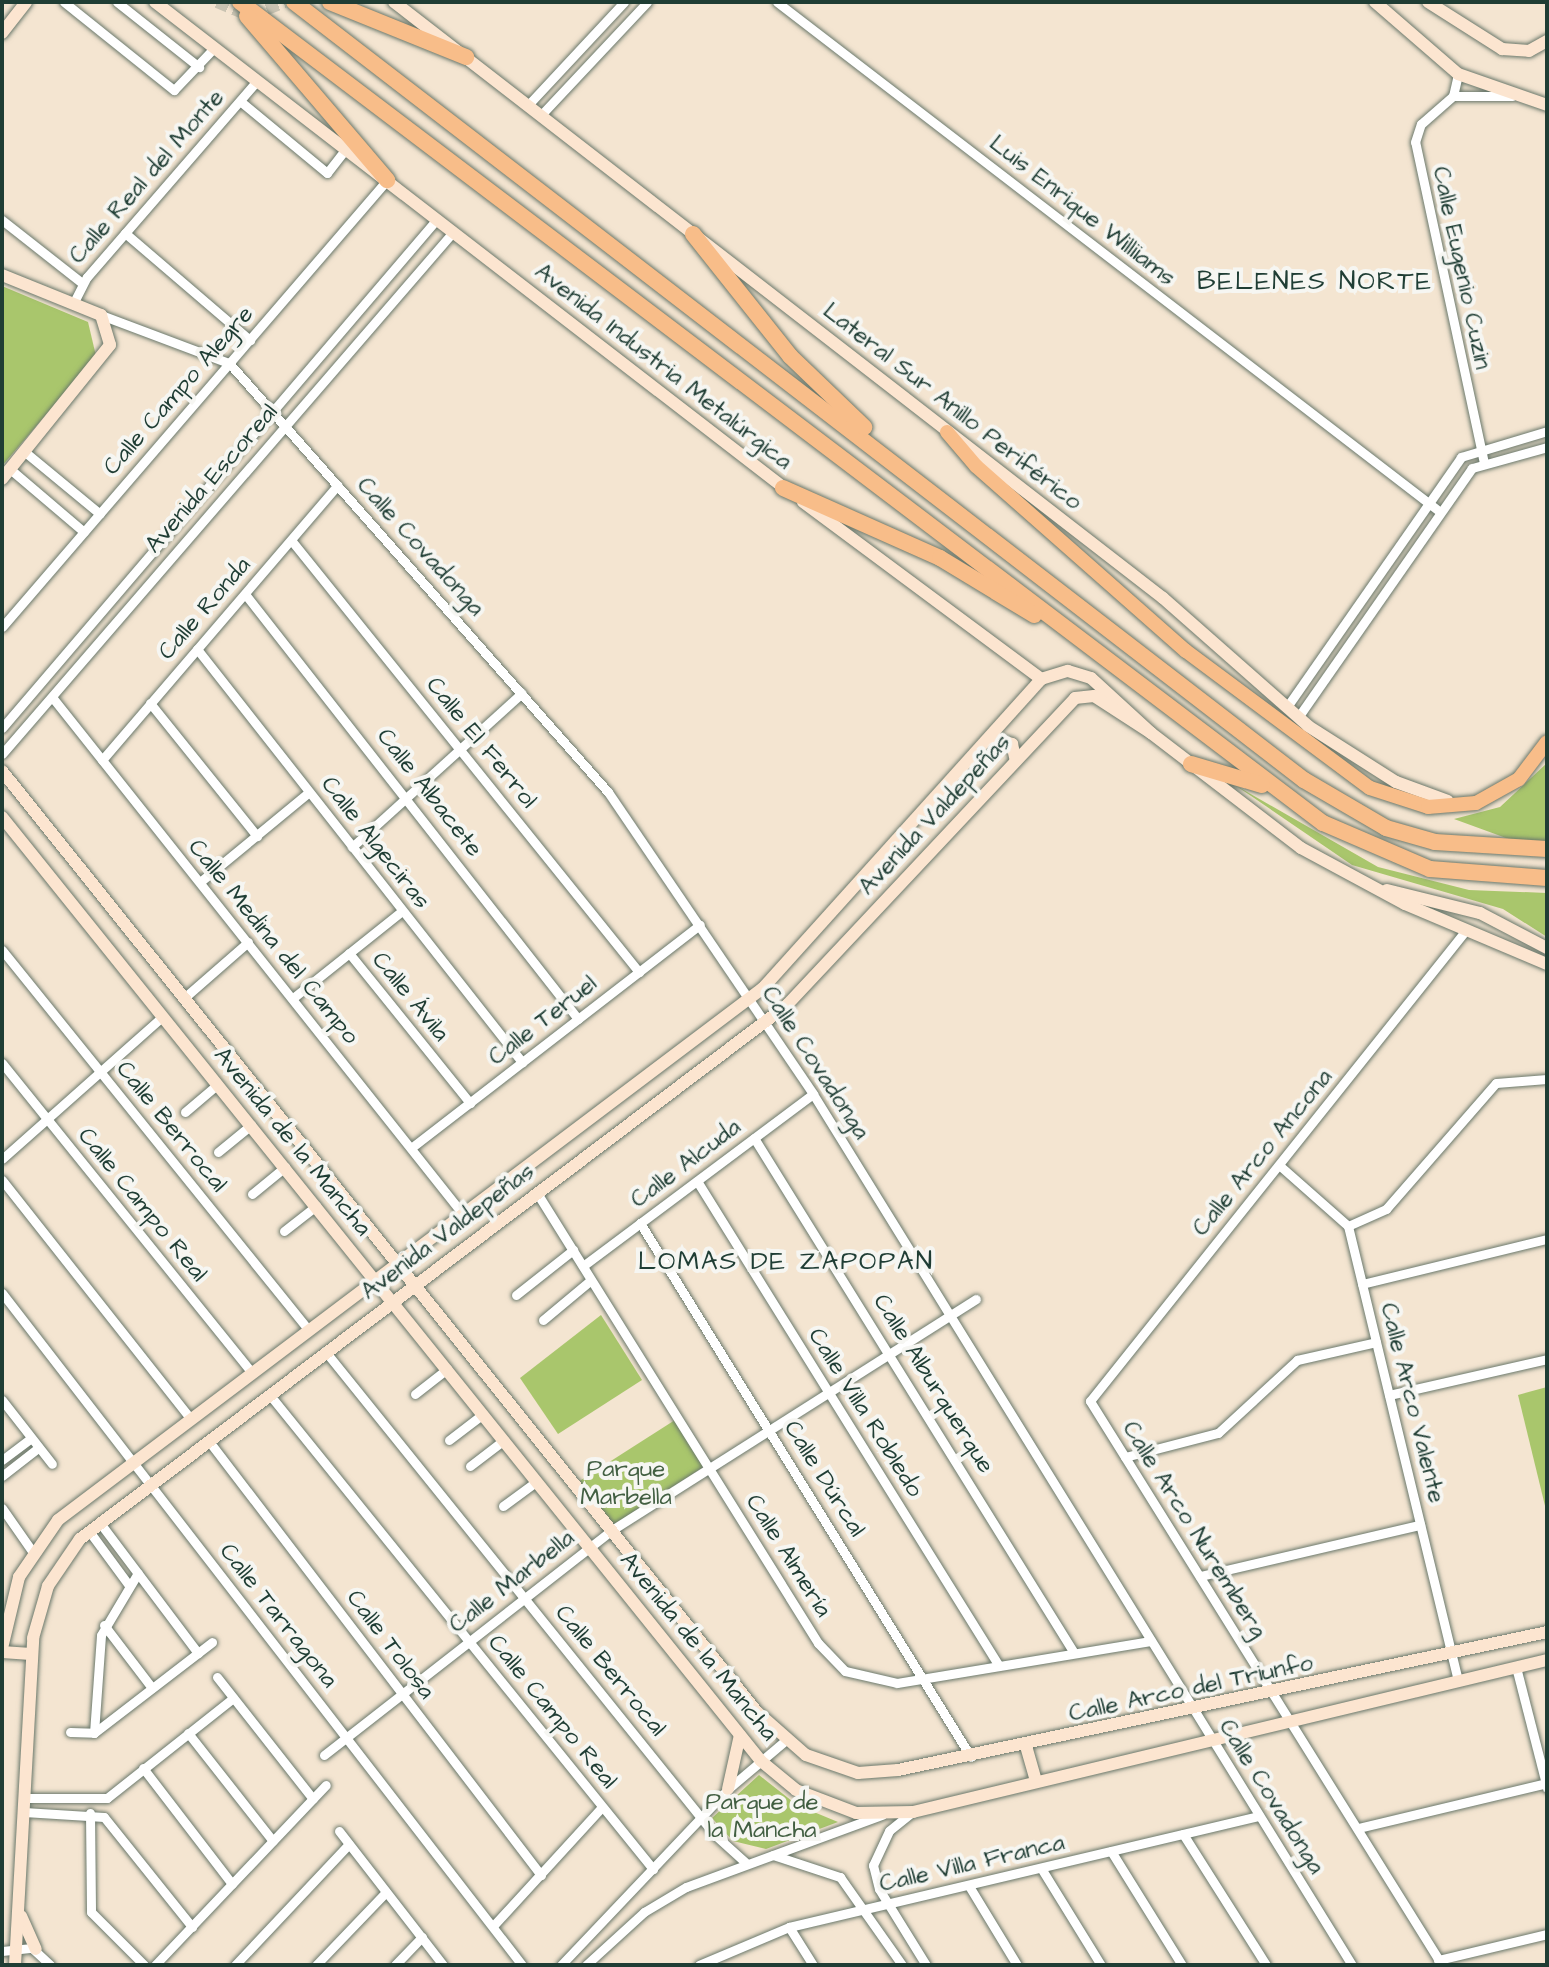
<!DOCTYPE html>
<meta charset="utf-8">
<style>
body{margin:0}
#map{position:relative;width:1549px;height:1967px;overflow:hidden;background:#f4e5d1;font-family:"Architects Daughter",sans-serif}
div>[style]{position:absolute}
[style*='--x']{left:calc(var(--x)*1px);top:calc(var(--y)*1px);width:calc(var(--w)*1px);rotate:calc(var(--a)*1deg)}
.green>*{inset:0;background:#a9c66c}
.secondary-tunnel>*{height:12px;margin-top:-6px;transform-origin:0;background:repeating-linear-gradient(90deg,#c9c3b2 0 12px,transparent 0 18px)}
.roads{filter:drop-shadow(0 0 2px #6a786b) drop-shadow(0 0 2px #6a786b)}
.street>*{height:9px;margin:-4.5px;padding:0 4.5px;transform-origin:4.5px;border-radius:4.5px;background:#fff}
.secondary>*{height:12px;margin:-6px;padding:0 6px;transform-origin:6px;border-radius:6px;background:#fce5d0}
.primary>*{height:14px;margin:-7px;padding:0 7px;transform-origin:7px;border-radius:7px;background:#f8bd89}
.highway>*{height:16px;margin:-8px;padding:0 8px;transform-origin:8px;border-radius:8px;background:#f8bd89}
span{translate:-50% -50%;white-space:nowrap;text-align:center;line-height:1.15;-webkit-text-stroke:8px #f6f6f2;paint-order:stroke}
.street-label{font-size:24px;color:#1f3d34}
.park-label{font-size:24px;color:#425f42}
.neighbourhood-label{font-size:26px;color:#1f3d34;letter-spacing:2px}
.frame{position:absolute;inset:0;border:4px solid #1f3d34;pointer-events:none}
</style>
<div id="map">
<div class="green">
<div style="clip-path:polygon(2px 286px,88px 322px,96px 356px,2px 466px)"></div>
<div style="clip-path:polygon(1547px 763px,1547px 844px,1517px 842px,1454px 819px,1500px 807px)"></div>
<div style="clip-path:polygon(1235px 785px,1378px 867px,1469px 890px,1547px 893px,1547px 937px,1503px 909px,1352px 865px)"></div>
<div style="clip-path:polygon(601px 1315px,642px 1380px,558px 1434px,520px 1378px)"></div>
<div style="clip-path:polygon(1547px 1387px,1547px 1514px,1518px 1395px)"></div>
<div style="clip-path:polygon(675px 1420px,705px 1466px,613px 1525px,578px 1482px)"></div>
<div style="clip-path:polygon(759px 1775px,797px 1805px,838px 1822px,766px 1849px,733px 1841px,712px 1818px)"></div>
</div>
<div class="secondary-tunnel">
<div style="--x:217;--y:2;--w:36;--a:23"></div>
<div style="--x:250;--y:16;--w:37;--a:-22"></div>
</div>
<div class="roads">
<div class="street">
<div style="--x:64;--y:2;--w:141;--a:38.7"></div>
<div style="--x:174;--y:90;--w:58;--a:-46.4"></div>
<div style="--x:117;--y:2;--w:105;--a:38.4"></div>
<div style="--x:777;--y:2;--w:835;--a:37.56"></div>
<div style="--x:1453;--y:96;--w:23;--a:-77"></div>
<div style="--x:240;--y:101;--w:113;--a:39.6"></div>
<div style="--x:327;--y:173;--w:31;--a:-52"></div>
<div style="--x:528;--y:105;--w:141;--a:-47"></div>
<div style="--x:541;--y:115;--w:155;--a:-46.8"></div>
<div style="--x:2;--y:220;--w:102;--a:38.2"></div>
<div style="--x:125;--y:233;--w:165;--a:40.6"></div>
<div style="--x:73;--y:304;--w:30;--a:-63"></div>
<div style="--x:87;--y:277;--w:259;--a:-49.1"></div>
<div style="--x:101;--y:315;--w:137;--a:20.6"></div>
<div style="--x:229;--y:363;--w:572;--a:48.54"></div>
<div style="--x:608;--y:792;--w:365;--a:55.8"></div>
<div style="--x:813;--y:1094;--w:1024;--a:58.25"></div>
<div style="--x:25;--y:452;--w:97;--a:39.6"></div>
<div style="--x:1484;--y:463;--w:328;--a:-102.1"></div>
<div style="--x:1415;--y:142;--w:19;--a:-72"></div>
<div style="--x:1421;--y:124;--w:43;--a:-41.2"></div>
<div style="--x:1453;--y:96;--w:59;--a:0"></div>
<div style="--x:10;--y:469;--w:97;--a:40.4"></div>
<div style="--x:291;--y:540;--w:555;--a:51.15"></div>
<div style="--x:245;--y:594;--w:540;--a:51.92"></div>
<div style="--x:2;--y:627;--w:590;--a:-49.26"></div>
<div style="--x:197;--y:649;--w:526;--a:51.8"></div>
<div style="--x:52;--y:697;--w:659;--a:51.53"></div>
<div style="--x:150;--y:703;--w:171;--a:51.2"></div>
<div style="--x:1289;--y:704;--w:301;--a:-55.1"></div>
<div style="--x:1461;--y:457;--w:90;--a:-16.8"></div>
<div style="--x:1299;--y:716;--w:302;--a:-55.1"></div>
<div style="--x:1472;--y:468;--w:78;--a:-15.6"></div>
<div style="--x:2;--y:728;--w:670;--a:-49.48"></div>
<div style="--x:2;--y:754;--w:690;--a:-49.17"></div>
<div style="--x:102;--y:760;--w:362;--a:-49.4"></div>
<div style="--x:352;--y:847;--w:229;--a:-42.2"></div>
<div style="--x:200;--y:882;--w:141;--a:-39.5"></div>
<div style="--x:2;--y:950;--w:487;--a:51.1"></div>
<div style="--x:349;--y:953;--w:193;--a:51.1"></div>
<div style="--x:184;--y:998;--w:85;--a:-41.2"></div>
<div style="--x:293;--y:998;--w:139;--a:-38.6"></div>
<div style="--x:2;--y:1063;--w:397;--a:51.1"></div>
<div style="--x:185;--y:1112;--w:43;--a:-40.3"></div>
<div style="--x:754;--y:1138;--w:606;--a:58.14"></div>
<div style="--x:411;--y:1148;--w:365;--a:-37.7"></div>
<div style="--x:218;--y:1152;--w:43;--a:-39.3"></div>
<div style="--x:2;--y:1159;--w:215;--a:-41.6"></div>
<div style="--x:1279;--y:1165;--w:92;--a:41.5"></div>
<div style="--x:1348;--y:1226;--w:467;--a:76.4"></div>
<div style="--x:2;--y:1180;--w:303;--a:51.7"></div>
<div style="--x:697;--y:1181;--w:571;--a:58.09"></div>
<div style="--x:537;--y:1193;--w:531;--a:58.02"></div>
<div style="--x:818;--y:1643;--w:39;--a:46"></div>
<div style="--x:845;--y:1671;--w:53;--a:13"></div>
<div style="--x:897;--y:1683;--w:257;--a:-9.4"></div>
<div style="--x:252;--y:1194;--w:43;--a:-39.3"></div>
<div style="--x:640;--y:1223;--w:628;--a:58.21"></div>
<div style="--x:1348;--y:1226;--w:42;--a:-24.1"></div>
<div style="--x:1386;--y:1209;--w:167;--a:-48.9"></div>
<div style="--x:1496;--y:1083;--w:51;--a:-4.5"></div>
<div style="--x:284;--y:1231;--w:41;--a:-38"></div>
<div style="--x:583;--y:1266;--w:287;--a:-36.8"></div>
<div style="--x:1362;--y:1284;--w:190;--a:-13.7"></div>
<div style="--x:2;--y:1293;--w:850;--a:52.27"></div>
<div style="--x:516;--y:1295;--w:73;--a:-38.3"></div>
<div style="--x:543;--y:1320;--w:62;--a:-39.8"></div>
<div style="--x:325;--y:1351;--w:622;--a:51.14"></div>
<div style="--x:715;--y:1835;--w:42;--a:42.1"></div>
<div style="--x:269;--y:1394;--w:611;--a:51.05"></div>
<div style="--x:415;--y:1394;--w:41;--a:-38"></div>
<div style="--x:1389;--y:1395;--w:162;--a:-12.8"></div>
<div style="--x:2;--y:1400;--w:81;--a:52"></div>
<div style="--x:208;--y:1440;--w:548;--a:52.57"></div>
<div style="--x:449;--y:1440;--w:43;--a:-37.4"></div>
<div style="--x:1125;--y:1457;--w:96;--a:-14.5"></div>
<div style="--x:1218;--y:1433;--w:108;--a:-42.7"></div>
<div style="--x:1297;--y:1360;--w:81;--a:-12.8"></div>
<div style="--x:2;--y:1460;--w:36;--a:-37"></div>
<div style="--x:470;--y:1466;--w:43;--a:-37.4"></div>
<div style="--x:2;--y:1476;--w:46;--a:-37.9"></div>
<div style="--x:503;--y:1506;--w:42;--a:-36.3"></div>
<div style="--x:2;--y:1508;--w:52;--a:55.1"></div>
<div style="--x:100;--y:1523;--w:163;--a:53"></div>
<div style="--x:89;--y:1531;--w:66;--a:53.7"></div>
<div style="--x:1200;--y:1576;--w:226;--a:-13.1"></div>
<div style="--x:104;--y:1625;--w:79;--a:52.7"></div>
<div style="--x:1516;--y:1667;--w:125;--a:75.6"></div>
<div style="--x:217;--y:1677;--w:155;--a:51.8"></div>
<div style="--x:70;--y:1732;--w:24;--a:2"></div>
<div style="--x:94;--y:1733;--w:149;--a:-37.6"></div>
<div style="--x:94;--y:1733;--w:98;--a:-85.9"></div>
<div style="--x:101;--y:1635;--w:72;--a:-59.2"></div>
<div style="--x:188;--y:1733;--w:137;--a:51.8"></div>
<div style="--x:324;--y:1755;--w:365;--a:-38"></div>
<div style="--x:612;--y:1530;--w:431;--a:-32.4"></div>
<div style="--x:143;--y:1768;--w:146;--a:52.5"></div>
<div style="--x:25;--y:1798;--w:82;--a:0"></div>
<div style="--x:107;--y:1798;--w:161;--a:-38.4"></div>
<div style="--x:24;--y:1812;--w:80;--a:3.6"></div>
<div style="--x:104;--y:1817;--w:141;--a:51.3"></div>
<div style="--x:90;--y:1813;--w:99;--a:89.4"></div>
<div style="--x:91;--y:1912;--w:75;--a:45"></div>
<div style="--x:911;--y:1813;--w:28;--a:141"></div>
<div style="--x:889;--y:1831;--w:38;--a:115"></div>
<div style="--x:873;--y:1865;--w:25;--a:76"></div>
<div style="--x:879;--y:1889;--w:89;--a:58.3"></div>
<div style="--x:1358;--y:1828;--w:194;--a:-13.4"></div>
<div style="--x:339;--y:1831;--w:170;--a:52.2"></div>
<div style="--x:1183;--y:1834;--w:155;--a:57.6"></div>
<div style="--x:1111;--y:1851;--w:134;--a:58.1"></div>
<div style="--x:773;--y:1855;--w:71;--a:18.2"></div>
<div style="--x:840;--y:1877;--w:108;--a:54.8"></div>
<div style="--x:1041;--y:1868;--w:114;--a:58.3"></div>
<div style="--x:969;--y:1886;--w:92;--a:58.7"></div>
<div style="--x:493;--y:1926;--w:161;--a:-47.5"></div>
<div style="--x:789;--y:1927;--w:45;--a:57.7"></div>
<div style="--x:2;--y:1951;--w:30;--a:-6"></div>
<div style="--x:32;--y:1948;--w:25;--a:43"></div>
<div style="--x:1438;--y:1960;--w:112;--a:-13.4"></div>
<div style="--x:155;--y:1965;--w:248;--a:-46.5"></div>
<div style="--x:235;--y:1965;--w:166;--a:-46.7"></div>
<div style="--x:316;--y:1965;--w:101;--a:-46.2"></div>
<div style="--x:395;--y:1965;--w:39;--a:-46"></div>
<div style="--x:561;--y:1965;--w:243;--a:-46.5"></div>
<div style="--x:728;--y:1789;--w:76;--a:-40.2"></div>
<div style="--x:586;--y:1965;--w:79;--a:-42.4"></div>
<div style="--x:644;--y:1912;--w:49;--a:-30.8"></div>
<div style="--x:686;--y:1887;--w:209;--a:-20.2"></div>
<div style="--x:699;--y:1965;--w:98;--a:-22.9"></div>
<div style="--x:789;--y:1927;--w:483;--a:-13.3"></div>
<div style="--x:1442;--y:1965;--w:665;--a:-121.97"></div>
<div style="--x:1090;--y:1401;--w:603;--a:-51.4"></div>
</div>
<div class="secondary">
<div style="--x:155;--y:2;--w:800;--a:37.69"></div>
<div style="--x:394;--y:2;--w:973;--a:37.78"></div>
<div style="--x:1163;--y:598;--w:193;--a:41.4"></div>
<div style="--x:1308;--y:726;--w:104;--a:32.5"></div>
<div style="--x:1396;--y:782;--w:55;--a:20.1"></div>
<div style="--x:1375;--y:2;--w:110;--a:40.9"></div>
<div style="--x:1458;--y:74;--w:94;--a:19.2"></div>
<div style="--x:1428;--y:2;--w:88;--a:32.4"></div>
<div style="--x:1502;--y:49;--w:27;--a:4"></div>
<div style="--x:1529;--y:51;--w:21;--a:-29"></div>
<div style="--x:2;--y:33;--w:39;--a:-52"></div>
<div style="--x:2;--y:275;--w:107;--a:22"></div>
<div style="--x:101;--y:315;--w:31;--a:73"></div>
<div style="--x:110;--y:345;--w:172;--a:128.9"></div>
<div style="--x:803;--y:502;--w:297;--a:36.6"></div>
<div style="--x:1041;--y:679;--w:28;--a:-17"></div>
<div style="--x:1068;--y:671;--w:24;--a:17"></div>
<div style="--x:1091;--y:678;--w:81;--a:42.5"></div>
<div style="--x:1151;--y:733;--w:189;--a:37.5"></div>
<div style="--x:1301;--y:848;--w:118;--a:28.3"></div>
<div style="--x:1405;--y:904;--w:154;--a:22.9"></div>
<div style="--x:995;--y:739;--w:18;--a:16"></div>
<div style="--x:1012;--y:744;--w:17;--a:77"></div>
<div style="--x:2;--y:771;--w:1206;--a:51.26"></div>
<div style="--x:757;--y:1712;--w:65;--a:41.3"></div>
<div style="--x:806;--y:1755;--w:55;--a:19.1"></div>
<div style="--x:858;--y:1773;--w:40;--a:-4.3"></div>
<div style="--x:898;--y:1770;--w:664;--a:-12"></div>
<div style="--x:2;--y:817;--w:1211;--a:51.2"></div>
<div style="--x:761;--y:1761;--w:45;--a:39.6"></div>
<div style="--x:796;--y:1790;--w:64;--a:21"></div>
<div style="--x:856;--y:1813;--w:57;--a:-1"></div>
<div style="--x:913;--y:1812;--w:652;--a:-13.48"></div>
<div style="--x:1387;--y:890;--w:96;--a:13.9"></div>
<div style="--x:1480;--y:913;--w:76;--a:27.6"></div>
<div style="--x:2;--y:1648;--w:73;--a:-76.5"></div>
<div style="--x:19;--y:1577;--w:69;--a:-55.6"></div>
<div style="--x:58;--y:1520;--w:883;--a:-37.04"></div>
<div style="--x:763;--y:988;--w:416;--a:-48"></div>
<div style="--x:2;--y:1652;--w:29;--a:4"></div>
<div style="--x:1026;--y:1746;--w:37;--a:74"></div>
<div style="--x:728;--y:1789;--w:55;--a:-77.5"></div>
<div style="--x:21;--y:1916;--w:36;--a:66"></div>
<div style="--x:15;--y:1965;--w:327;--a:-86.8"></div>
<div style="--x:33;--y:1638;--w:54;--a:-73.9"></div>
<div style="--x:48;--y:1586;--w:57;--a:-55.8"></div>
<div style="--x:80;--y:1539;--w:886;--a:-37.06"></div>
<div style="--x:787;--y:1005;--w:421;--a:-46.8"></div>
<div style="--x:1075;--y:698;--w:19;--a:-6"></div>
<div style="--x:1094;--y:696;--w:68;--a:33"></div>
</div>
<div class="primary">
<div style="--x:947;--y:432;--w:45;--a:49.5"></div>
<div style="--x:976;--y:466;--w:280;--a:41.4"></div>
<div style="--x:1186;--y:651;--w:229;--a:36.7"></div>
<div style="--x:1370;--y:788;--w:61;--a:18.1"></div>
<div style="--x:1428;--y:807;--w:48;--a:-4.8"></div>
<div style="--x:1476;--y:803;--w:49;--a:-29.2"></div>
<div style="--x:1519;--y:779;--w:46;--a:-52.9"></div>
</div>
<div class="highway">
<div style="--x:240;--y:2;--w:1359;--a:37.17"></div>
<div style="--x:1323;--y:823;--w:116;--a:23.3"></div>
<div style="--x:1430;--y:869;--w:117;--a:4.4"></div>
<div style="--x:294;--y:2;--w:1275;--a:37.61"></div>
<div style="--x:1304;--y:780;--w:95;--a:30.3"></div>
<div style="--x:1386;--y:828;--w:51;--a:15.9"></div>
<div style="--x:1435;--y:842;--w:112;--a:3.6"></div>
<div style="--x:330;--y:2;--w:147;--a:22"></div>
<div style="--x:247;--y:16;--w:216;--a:49.5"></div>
<div style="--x:693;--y:234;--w:156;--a:51.5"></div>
<div style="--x:790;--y:356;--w:103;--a:43.8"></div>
<div style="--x:783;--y:488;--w:172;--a:24"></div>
<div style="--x:940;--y:558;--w:110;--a:31.2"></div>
<div style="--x:1191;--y:764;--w:74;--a:16.5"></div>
</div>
</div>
<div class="street-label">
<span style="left:147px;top:177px;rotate:-49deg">Calle Real del Monte</span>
<span style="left:1082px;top:211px;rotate:38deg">Luis Enrique Williiams</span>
<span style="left:1461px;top:268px;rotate:78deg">Calle Eugenio Cuzin</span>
<span style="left:663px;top:367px;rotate:38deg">Avenida Industria Metalúrgica</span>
<span style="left:179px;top:391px;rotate:-49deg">Calle Campo Alegre</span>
<span style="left:952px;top:407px;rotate:38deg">Lateral Sur Anillo Periférico</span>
<span style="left:212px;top:479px;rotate:-49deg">Avenida Escoreal</span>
<span style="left:420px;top:547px;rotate:48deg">Calle Covadonga</span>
<span style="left:205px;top:609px;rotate:-49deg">Calle Ronda</span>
<span style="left:481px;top:743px;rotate:51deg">Calle El Ferrol</span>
<span style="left:429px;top:793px;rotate:52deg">Calle Albacete</span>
<span style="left:935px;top:815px;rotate:-47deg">Avenida Valdepeñas</span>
<span style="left:375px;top:843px;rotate:52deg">Calle Algeciras</span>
<span style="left:273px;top:942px;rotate:51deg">Calle Medina del Campo</span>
<span style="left:410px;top:997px;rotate:51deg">Calle Ávila</span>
<span style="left:543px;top:1021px;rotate:-38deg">Calle Teruel</span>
<span style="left:815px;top:1063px;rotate:57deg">Calle Covadonga</span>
<span style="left:171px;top:1127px;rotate:51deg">Calle Berrocal</span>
<span style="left:292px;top:1142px;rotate:51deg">Avenida de la Mancha</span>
<span style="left:1263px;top:1153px;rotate:-51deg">Calle Arco Ancona</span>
<span style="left:686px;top:1164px;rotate:-37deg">Calle Alcuda</span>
<span style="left:142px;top:1205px;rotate:51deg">Calle Campo Real</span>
<span style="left:448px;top:1232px;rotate:-37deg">Avenida Valdepeñas</span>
<span style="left:933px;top:1384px;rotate:58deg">Calle Alburquerque</span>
<span style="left:1412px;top:1403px;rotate:76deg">Calle Arco Valente</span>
<span style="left:865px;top:1413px;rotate:58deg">Calle Villa Robledo</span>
<span style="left:824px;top:1479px;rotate:58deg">Calle Dúrcal</span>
<span style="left:1194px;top:1530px;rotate:58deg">Calle Arco Nuremberg</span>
<span style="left:788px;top:1556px;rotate:58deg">Calle Almería</span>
<span style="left:512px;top:1582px;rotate:-38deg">Calle Marbella</span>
<span style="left:278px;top:1616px;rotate:52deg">Calle Tarragona</span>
<span style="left:390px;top:1645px;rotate:53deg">Calle Tolosa</span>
<span style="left:698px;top:1647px;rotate:51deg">Avenida de la Mancha</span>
<span style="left:610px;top:1671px;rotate:51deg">Calle Berrocal</span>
<span style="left:1191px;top:1689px;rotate:-12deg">Calle Arco del Triunfo</span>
<span style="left:552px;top:1712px;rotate:51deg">Calle Campo Real</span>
<span style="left:1271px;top:1797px;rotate:58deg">Calle Covadonga</span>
<span style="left:972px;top:1864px;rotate:-13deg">Calle Villa Franca</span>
</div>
<div class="park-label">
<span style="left:626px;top:1484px">Parque<br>Marbella</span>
<span style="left:762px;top:1817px">Parque de<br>la Mancha</span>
</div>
<div class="neighbourhood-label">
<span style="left:1315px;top:282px">BELENES NORTE</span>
<span style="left:786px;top:1262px">LOMAS DE ZAPOPAN</span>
</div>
<div class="frame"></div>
</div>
